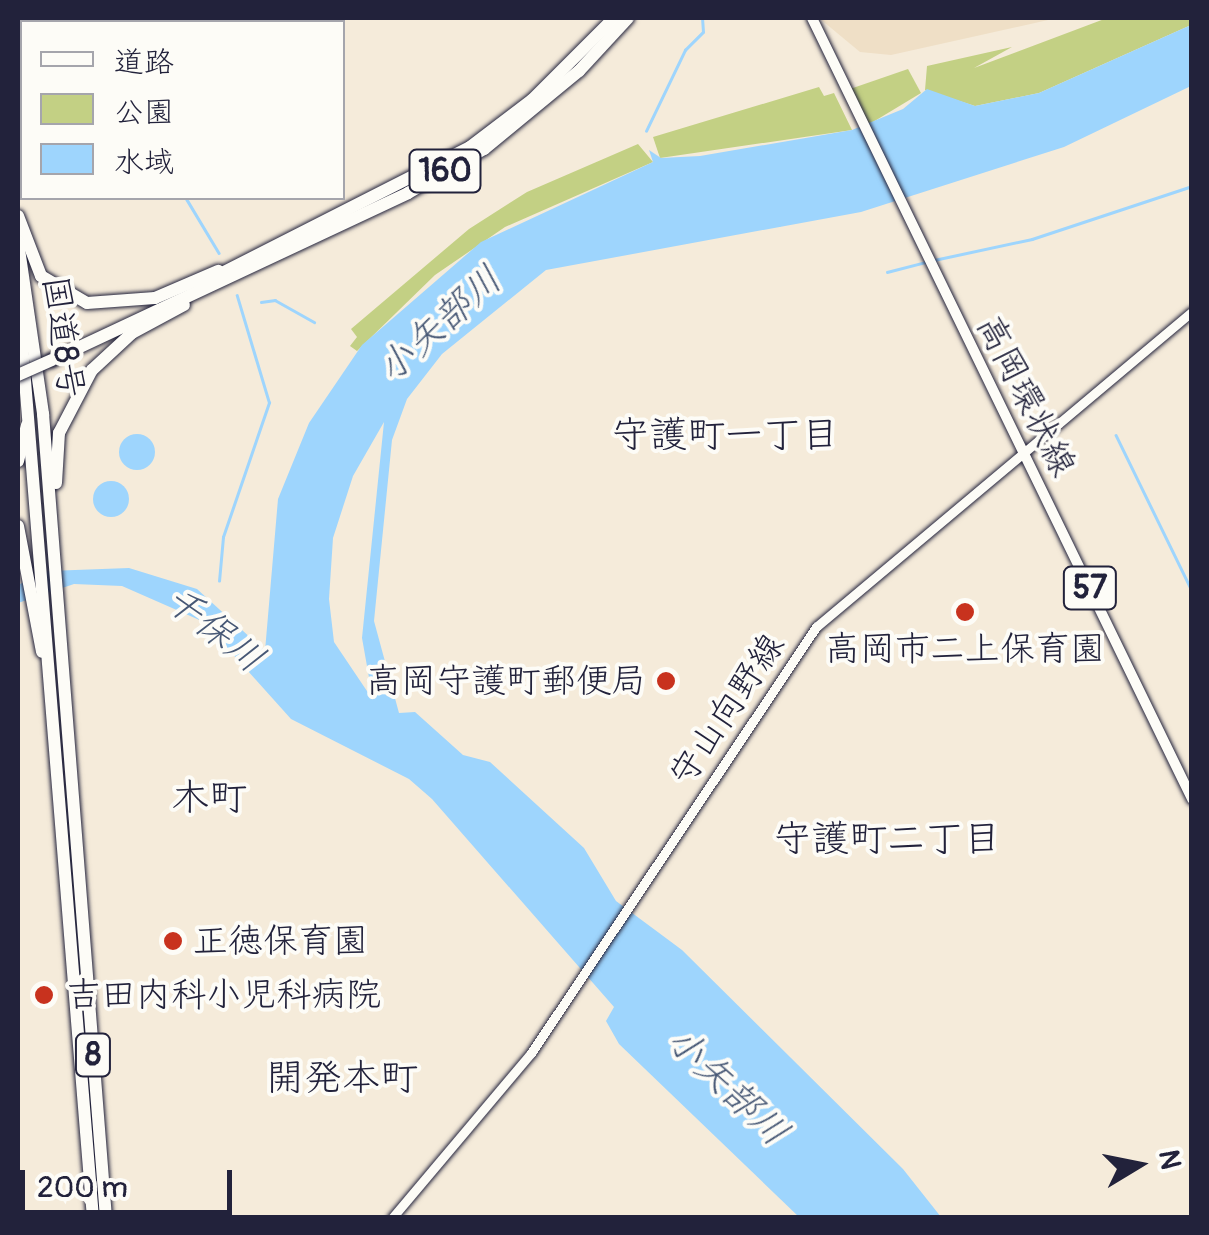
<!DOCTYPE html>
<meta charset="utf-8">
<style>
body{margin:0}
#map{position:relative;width:1209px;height:1235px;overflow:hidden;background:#f5ebda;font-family:Pangolin,"Klee One",sans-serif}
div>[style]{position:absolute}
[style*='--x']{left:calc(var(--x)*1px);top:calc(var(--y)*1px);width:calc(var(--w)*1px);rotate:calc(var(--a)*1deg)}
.built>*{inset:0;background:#efdfc6}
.green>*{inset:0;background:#c3d084}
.water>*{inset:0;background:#9ed5fd}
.round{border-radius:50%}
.stream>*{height:2.5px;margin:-1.25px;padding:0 1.25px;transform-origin:1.25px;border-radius:1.25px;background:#9ed5fd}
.roads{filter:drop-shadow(0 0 2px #22223b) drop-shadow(0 0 2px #22223b)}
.secondary>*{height:9px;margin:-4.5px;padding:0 4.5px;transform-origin:4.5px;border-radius:4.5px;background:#fdfcf7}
.primary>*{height:10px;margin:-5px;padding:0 5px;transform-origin:5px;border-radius:5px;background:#fdfcf7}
.highway>*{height:12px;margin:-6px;padding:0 6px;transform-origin:6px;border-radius:6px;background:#fdfcf7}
.bridges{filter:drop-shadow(0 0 2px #22223b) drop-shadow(0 0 2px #22223b)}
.highway-bridge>*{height:12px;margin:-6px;padding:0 6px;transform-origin:6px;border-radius:6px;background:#fdfcf7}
.dots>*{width:28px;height:28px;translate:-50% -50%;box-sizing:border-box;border:5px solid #fdfcf7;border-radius:50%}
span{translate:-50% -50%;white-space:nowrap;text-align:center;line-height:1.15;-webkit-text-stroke:8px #fdfcf7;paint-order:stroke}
.shield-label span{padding:2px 8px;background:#fdfcf7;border:2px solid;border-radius:8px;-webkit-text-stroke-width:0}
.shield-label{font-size:32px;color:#22223b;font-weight:700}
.street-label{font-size:35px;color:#22223b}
.poi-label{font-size:35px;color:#22223b}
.right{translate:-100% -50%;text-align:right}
.left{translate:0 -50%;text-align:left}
.water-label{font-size:38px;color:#475875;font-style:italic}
.neighbourhood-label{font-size:38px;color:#22223b}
.frame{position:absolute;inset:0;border:20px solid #22223b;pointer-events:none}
.legend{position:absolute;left:20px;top:20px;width:325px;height:180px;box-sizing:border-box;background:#fdfcf7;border:2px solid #a5a5ac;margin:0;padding:12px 18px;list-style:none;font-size:30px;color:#22223b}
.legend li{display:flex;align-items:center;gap:20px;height:50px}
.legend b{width:50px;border:2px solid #a5a5ac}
.north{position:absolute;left:1089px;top:1115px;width:100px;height:100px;-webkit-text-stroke:8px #fdfcf7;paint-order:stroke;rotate:80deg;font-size:28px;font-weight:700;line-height:40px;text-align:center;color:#22223b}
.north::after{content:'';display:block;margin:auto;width:35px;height:45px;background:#22223b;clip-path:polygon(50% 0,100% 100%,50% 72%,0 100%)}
.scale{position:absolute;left:20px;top:1170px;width:212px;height:45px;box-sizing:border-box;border:5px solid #22223b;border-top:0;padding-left:12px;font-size:30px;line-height:35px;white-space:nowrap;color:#22223b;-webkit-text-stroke:8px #fdfcf7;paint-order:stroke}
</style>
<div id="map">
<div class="built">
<i style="clip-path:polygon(819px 18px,1057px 18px,891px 55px,860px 52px)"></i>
</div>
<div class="green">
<i style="clip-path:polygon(1107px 18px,1191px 18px,1191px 25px,1039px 93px,975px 106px,925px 90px,927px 66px,1012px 47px,974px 68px)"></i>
<i style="clip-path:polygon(908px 69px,921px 93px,868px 125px,850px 89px)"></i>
<i style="clip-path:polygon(819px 87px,824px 96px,834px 93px,852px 130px,660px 158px,653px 137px)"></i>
<i style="clip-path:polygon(638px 144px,653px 162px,505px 227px,435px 275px,357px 351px,350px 346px,357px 337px,351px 329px,469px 229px,527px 192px)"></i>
</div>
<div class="water">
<i style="clip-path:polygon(evenodd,1191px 25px,1191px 86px,1064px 147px,861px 212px,546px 270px,442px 354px,407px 399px,392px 440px,374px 621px,399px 713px,415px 712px,463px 755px,490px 762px,584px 848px,616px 901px,682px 950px,903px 1169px,941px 1217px,799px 1217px,619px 1044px,606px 1021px,614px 1007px,432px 799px,409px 779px,291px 719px,204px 622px,122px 586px,74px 584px,18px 603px,18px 585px,48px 571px,129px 568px,197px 589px,265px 651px,278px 499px,309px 423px,362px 345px,481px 242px,653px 162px,649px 150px,661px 158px,700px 156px,852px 130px,903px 109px,927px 89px,975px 106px,1039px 93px,1191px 25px,384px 422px,362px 638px,373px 700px,334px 642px,329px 599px,333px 538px,353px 476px,384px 422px)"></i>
<i class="round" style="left:119px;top:434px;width:36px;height:36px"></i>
<i class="round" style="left:93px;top:481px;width:36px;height:36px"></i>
</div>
<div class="stream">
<i style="--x:91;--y:18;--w:7;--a:34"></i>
<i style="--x:290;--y:22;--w:5;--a:-53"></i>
<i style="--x:646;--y:131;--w:90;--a:-64.3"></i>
<i style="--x:685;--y:50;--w:25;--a:-45"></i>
<i style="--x:703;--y:32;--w:14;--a:-94"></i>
<i style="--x:186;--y:198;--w:64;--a:59"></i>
<i style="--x:934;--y:260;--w:100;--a:-12.1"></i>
<i style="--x:1032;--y:239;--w:169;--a:-18.3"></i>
<i style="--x:887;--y:272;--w:40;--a:-14.4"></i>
<i style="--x:261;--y:302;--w:14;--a:-8"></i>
<i style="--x:275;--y:300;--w:45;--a:29.4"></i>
<i style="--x:1116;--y:435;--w:174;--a:64"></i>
<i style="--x:219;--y:581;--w:44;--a:-84.8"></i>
<i style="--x:223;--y:537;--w:142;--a:-71.1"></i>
<i style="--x:269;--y:403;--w:112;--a:-106.7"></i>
</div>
<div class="roads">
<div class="secondary">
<i style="--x:392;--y:1218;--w:216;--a:-49.9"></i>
<i style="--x:531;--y:1053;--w:513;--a:-56.22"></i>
<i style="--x:816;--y:627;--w:491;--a:-40"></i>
</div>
<div class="primary">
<i style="--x:812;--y:18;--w:869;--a:64.05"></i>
</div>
<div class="highway">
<i style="--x:18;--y:216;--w:64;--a:69"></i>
<i style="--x:41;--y:276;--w:53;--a:30.4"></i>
<i style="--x:87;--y:303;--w:68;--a:-4.2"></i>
<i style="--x:155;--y:298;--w:69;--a:-23.2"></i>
<i style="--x:18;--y:242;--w:174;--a:81.7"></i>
<i style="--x:43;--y:414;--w:806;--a:85.52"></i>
<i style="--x:214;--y:277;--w:287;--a:-26.9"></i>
<i style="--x:470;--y:147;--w:78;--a:-37.2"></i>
<i style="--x:532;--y:100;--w:116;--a:-45"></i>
<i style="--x:18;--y:294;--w:927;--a:85.36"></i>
<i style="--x:52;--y:360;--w:393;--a:-25.1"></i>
<i style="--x:408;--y:193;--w:88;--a:-30.1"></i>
<i style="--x:484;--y:149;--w:123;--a:-39.4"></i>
<i style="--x:579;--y:71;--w:72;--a:-47.2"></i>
<i style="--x:18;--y:461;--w:37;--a:-76"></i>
<i style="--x:56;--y:483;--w:50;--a:-86.6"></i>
<i style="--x:59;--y:433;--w:71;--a:-62.4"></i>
<i style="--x:92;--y:370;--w:54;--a:-42.8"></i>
<i style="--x:132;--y:333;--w:59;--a:-28.3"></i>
<i style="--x:18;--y:526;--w:128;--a:79.2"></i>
</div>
</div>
<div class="bridges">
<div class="highway-bridge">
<i style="--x:18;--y:375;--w:37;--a:-24"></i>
</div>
</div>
<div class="dots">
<i style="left:965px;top:612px;background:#c8321e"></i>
<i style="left:666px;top:681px;background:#c8321e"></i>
<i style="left:173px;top:941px;background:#c8321e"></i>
<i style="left:44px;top:995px;background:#c8321e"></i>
</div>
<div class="shield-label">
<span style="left:445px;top:171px">160</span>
<span style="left:1090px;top:588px">57</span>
<span style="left:93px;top:1055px">8</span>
</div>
<div class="street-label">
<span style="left:63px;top:337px;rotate:82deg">国道8号</span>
<span style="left:1026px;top:396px;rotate:63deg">高岡環状線</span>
<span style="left:727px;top:710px;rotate:-56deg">守山向野線</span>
</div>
<div class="poi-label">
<span style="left:965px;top:649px">高岡市二上保育園</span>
<span class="right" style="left:646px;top:681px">高岡守護町郵便局</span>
<span class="left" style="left:193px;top:941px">正徳保育園</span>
<span class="left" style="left:66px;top:995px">吉田内科小児科病院</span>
</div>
<div class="water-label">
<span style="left:440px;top:325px;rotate:-42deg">小矢部川</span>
<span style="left:214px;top:630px;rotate:38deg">千保川</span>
<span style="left:727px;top:1087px;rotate:44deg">小矢部川</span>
</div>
<div class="neighbourhood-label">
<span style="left:725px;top:436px">守護町一丁目</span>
<span style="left:209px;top:799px">木町</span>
<span style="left:887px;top:840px">守護町二丁目</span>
<span style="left:342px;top:1079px">開発本町</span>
</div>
<div class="frame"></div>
<ul class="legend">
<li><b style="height:12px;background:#fdfcf7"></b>道路</li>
<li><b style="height:28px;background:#c3d084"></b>公園</li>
<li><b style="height:28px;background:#9ed5fd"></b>水域</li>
</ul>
<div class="north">N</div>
<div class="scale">200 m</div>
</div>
